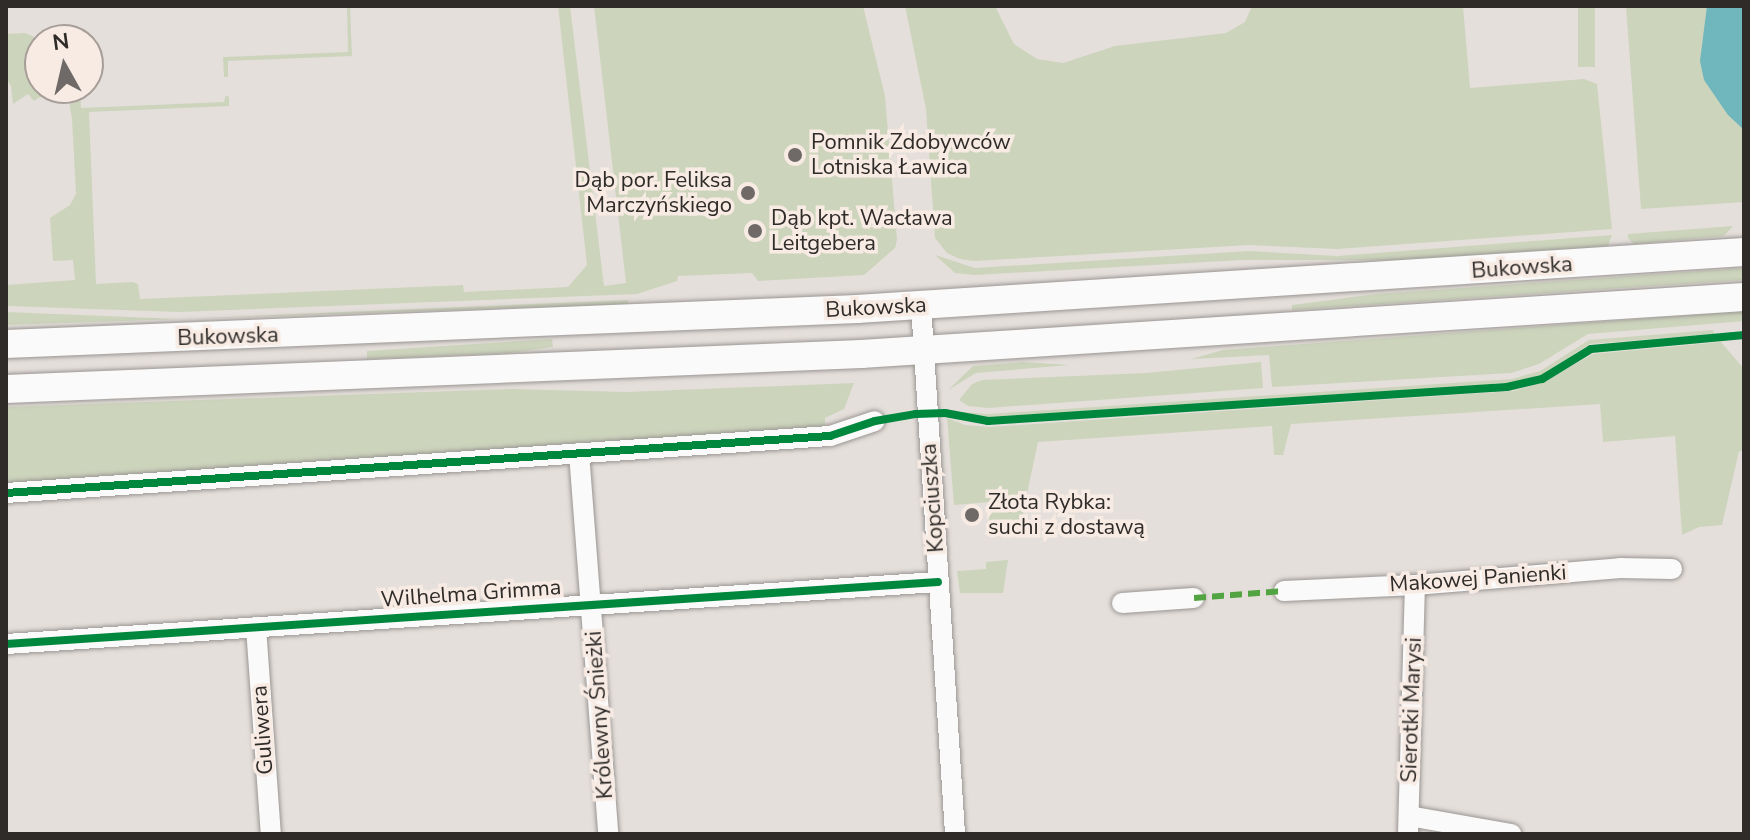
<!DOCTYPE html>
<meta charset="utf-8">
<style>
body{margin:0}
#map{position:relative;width:1750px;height:840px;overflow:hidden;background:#e5dfdb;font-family:"Nunito Sans",sans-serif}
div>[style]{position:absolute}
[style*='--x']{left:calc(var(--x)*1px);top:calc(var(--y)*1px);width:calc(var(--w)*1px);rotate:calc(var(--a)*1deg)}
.green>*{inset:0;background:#cdd4bc;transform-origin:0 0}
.water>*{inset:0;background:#6fb6bd}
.roads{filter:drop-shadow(0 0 2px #9a9693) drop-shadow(0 0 2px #9a9693)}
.street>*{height:20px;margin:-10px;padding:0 10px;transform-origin:10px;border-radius:10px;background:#fbfafa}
.secondary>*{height:28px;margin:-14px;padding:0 14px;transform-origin:14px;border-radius:14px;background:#fbfafa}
.quiet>*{height:6px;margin-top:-3px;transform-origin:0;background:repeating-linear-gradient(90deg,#52a442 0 12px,transparent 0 18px)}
.cycleway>*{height:8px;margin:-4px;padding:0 4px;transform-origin:4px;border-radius:4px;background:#00873e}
.dots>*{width:22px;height:22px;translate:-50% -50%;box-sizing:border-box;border:4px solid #f7ebe4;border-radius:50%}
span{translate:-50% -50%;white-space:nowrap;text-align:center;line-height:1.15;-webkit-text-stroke:7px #f7ebe4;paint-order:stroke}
.poi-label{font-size:22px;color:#2f2b28}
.left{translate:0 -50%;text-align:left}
.right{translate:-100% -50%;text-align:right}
.street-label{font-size:22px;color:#2f2b28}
.frame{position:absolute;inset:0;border:8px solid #2f2b28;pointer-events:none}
.north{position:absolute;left:24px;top:24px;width:80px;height:80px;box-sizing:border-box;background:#f7ebe4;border:2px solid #a79e99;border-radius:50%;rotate:352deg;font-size:22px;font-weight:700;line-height:32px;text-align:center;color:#2f2b28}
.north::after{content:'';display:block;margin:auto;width:28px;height:36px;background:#6f6a67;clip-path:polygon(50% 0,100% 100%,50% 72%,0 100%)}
</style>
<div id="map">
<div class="green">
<i style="clip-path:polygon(347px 6px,350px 6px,352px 56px,228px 61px,228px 77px,224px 77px,223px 57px,348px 52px)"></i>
<i style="clip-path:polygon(558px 6px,570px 6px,604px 286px,626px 283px,594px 6px,863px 6px,885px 96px,897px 240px,895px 248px,864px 275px,758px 281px,752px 273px,678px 276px,677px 281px,637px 294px,180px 312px,6px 306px,6px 285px,75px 280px,73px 260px,53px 261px,50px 218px,70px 205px,76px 194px,72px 119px,67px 88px,80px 88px,81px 108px,224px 102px,226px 95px,229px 97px,229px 106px,89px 112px,96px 284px,133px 282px,138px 284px,140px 299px,463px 285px,464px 292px,568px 287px,587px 265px)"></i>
<i style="clip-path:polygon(905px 6px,995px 6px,1014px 44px,1037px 59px,1063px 63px,1115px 46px,1226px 33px,1245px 22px,1252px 6px,1463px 6px,1470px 88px,1584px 79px,1597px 84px,1612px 229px,1337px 249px,1249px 245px,974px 261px,960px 259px,947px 253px,935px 238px,926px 109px)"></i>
<i style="left:1578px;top:6px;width:17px;height:61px"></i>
<i style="clip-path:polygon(1626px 6px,1744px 6px,1744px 202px,1641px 209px)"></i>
<i style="clip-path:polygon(25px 33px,41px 40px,40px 88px,49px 88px,49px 91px,34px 101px,28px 94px,13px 104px,11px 86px,6px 79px,6px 34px)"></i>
<i style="clip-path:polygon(1733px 226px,1724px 236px,1634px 244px,1628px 238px,1628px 234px)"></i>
<i style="clip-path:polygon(1612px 235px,1608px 246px,1400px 260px,1242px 260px,975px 275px,955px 273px,935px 255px,975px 268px,1250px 251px,1337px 256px)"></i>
<i style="clip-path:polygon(1744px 268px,1744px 280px,1292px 310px,1292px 305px,1376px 294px)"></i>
<i style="clip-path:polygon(628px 300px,628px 304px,6px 325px,6px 312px,179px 319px)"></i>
<i style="clip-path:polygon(1744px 311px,1744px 321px,1588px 334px,1539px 364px,1511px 373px,1272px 387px,1269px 355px,1191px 359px,1223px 350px)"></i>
<i style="clip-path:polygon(1713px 330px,1714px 334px,1590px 344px,1541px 375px,1513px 383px,989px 417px,962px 412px,988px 414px,1512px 379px,1540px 371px,1589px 340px)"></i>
<i style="clip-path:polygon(552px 339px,553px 347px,510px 353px,367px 359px,367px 351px)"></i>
<i style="clip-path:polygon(1721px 342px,1744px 369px,1744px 451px,1739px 451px,1722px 525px,1699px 527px,1682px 535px,1675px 436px,1603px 442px,1600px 404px,1291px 424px,1283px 455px,1274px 455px,1272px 426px,1038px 442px,1020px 527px,990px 529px,988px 502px,954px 505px,947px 418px,965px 425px,990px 427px,1513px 391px,1544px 382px,1593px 354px)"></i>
<i style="clip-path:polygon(1023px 362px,1070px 365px,976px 373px,948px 390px,973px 366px)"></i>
<i style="clip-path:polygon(1261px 362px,1263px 388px,988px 408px,968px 406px,959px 400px,972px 384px,982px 380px,1146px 373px)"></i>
<i style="clip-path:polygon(854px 383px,844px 409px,825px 418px,825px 426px,6px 483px,6px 407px,513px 389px,626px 392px)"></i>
<i style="clip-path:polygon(1008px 560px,1003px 593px,960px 593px,957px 571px,986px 569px,986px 562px)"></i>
</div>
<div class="water">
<i style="clip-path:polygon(1707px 6px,1744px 6px,1744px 130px,1728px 115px,1704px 80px,1700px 61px)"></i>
</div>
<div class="roads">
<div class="street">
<i style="--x:921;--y:305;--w:530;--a:86.32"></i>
<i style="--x:579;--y:453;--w:382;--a:85.6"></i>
<i style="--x:6;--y:493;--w:826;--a:-3.96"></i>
<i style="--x:830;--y:436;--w:47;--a:-18.4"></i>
<i style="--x:1284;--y:591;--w:131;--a:-2.6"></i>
<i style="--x:1415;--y:585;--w:206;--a:-4.7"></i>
<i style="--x:1620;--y:568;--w:52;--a:1.1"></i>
<i style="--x:1122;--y:603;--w:72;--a:-4"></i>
<i style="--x:256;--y:627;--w:208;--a:85.9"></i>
<i style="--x:6;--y:644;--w:934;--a:-3.81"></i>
<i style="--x:1409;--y:816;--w:104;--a:10"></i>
<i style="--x:1408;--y:834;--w:249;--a:-88.4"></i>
</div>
<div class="secondary">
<i style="--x:6;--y:344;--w:852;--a:-2.36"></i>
<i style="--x:857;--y:309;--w:889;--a:-3.68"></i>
<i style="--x:6;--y:389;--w:856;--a:-2.34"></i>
<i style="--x:861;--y:354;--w:885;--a:-3.69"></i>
</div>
</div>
<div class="quiet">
<i style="--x:1194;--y:598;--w:90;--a:-4.4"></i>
</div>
<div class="cycleway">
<i style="--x:6;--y:493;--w:826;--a:-3.96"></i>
<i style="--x:830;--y:436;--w:47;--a:-18.4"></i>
<i style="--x:875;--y:421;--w:42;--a:-9.7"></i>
<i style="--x:916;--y:414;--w:29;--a:-2"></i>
<i style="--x:945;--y:413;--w:44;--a:10.5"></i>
<i style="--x:988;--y:421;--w:520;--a:-3.75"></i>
<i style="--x:1507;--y:387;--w:36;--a:-13"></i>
<i style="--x:1542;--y:379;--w:57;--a:-31.5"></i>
<i style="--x:1591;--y:349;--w:154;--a:-5.2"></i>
<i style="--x:6;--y:644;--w:934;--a:-3.81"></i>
</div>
<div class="dots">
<i style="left:795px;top:155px;background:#6f6a67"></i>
<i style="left:748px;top:193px;background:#6f6a67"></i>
<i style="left:755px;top:231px;background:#6f6a67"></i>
<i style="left:972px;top:515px;background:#6f6a67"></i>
</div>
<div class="poi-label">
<span class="left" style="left:811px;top:155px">Pomnik Zdobywców<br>Lotniska Ławica</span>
<span class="right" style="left:732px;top:193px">Dąb por. Feliksa<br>Marczyńskiego</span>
<span class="left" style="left:771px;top:231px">Dąb kpt. Wacława<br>Leitgebera</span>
<span class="left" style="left:988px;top:515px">Złota Rybka:<br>suchi z dostawą</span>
</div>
<div class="street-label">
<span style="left:1522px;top:268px;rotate:-4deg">Bukowska</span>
<span style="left:876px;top:308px;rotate:-3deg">Bukowska</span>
<span style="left:228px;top:337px;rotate:-2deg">Bukowska</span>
<span style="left:933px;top:498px;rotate:-94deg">Kopciuszka</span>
<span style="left:1478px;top:579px;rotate:-4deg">Makowej Panienki</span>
<span style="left:471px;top:594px;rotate:-4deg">Wilhelma Grimma</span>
<span style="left:1412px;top:710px;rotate:-88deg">Sierotki Marysi</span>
<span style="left:600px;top:715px;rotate:-94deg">Królewny Śnieżki</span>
<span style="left:263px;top:730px;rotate:-94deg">Guliwera</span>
</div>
<div class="frame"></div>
<div class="north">N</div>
</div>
